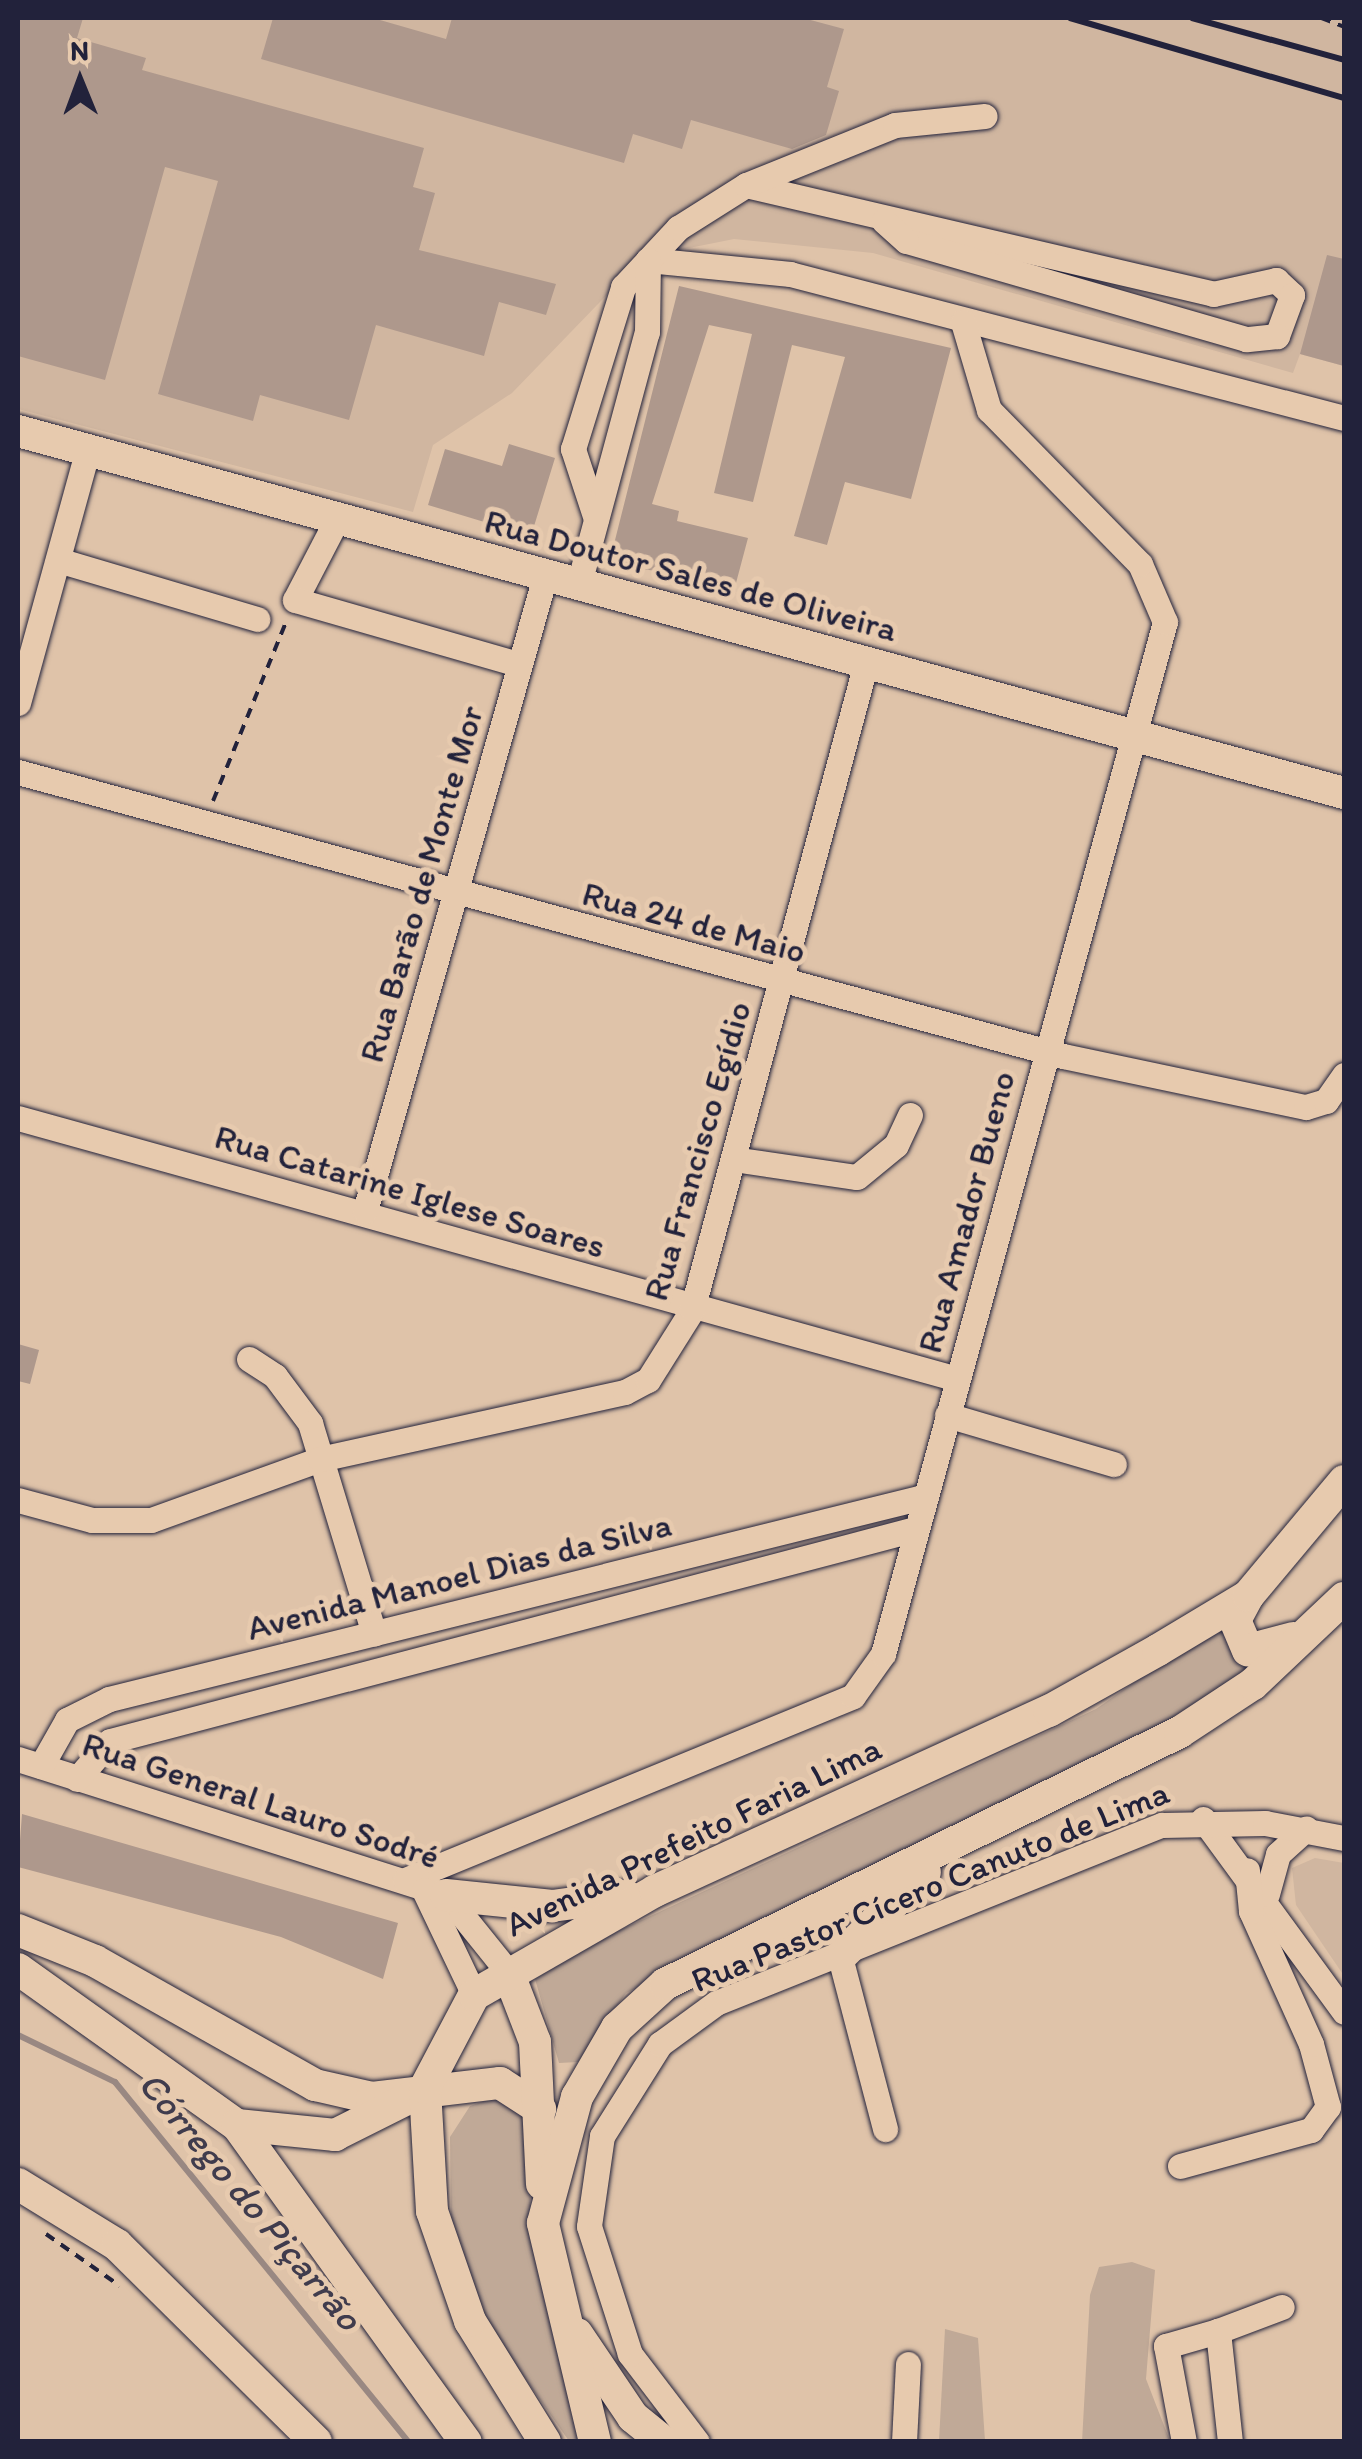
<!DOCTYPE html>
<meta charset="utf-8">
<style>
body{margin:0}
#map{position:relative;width:1362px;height:2459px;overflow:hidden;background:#dfc3a9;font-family:Itim,sans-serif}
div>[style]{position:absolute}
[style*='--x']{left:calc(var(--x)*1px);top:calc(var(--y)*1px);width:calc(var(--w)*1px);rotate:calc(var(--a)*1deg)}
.built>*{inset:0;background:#d0b6a0}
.green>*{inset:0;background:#c0a997}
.stream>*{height:6px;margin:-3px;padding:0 3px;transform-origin:3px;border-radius:3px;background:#998882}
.building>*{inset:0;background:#ae988c}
.path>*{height:4px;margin-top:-2px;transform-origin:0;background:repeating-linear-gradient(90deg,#22223b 0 10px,transparent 0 18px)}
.roads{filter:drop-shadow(0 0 2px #22223b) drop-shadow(0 0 2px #22223b)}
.minor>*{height:25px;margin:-12.5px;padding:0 12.5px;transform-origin:12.5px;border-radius:12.5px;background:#e7caae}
.major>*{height:32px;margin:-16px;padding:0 16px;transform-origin:16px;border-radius:16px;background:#e7caae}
.rail>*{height:6px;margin:-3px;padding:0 3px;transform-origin:3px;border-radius:3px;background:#22223b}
span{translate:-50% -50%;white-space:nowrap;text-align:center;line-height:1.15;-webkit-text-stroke:10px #e7caae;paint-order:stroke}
.street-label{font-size:35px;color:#22223b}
.water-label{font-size:38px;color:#403c4d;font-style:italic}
.frame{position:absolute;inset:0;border:20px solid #22223b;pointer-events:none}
.north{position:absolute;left:30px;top:30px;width:100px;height:100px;-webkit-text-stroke:8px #e7caae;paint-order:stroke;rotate:359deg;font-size:28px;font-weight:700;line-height:40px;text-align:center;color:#22223b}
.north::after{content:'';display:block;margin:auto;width:35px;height:45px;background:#22223b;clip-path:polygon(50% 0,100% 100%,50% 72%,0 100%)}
</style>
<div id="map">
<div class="built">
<i style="clip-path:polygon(18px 18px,1344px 18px,1344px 366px,1300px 354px,1293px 373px,873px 253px,734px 239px,669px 252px,627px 274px,512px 393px,433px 445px,413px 512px,18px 409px)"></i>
<i style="clip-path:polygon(1315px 1858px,1344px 1863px,1344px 1976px,1296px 1905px,1292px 1868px)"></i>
</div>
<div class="green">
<i style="clip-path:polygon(1226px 1618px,1254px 1674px,983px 1823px,626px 1993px,578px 2062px,559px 2063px,535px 1979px,601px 1939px,1096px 1709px)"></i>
<i style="clip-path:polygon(496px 2097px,525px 2111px,533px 2242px,585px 2441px,569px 2441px,480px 2314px,451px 2221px,450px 2137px,470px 2106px)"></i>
<i style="clip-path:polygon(1132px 2262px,1155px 2270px,1146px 2379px,1170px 2441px,1082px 2442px,1090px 2295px,1099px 2267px)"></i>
<i style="clip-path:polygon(945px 2329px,978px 2338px,985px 2441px,939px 2441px)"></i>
</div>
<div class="stream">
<i style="--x:18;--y:2035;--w:108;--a:25.9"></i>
<i style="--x:115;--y:2082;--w:465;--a:50.8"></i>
</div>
<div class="building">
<i style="clip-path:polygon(18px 18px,83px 18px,77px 38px,146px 58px,142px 70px,424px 148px,413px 187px,435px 193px,419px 250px,556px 284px,546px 315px,499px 302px,484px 356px,376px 325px,349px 420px,260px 395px,253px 421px,158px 394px,218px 181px,165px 167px,105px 380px,18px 356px)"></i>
<i style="clip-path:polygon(273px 18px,373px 18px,446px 39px,452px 18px,803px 18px,844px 29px,827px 87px,839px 91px,826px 135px,792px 149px,691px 120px,682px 149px,633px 134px,624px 163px,261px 59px)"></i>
<i style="clip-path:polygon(1327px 255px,1344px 259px,1344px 366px,1300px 354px)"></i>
<i style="clip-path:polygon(679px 286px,951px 348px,911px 499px,845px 482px,827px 545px,794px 536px,845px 357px,792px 345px,753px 502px,714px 493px,752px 334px,709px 325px,652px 504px,679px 511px,677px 521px,748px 538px,736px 583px,609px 564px)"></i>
<i style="clip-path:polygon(509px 444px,555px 458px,531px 536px,428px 505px,445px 449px,502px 466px)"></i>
<i style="clip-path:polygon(18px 1344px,39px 1350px,30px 1384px,18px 1381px)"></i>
<i style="clip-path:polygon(22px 1814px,398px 1923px,383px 1979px,281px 1937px,18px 1867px)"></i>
</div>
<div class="path">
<i style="--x:1321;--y:18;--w:25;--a:21"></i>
<i style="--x:213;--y:801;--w:196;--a:-67.8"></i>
<i style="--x:46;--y:2234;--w:90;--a:35.1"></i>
</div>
<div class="roads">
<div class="minor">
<i style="--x:746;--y:185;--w:480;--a:13.1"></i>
<i style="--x:1213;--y:294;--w:65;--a:-12.5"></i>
<i style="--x:1276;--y:280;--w:22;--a:43"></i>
<i style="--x:1292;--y:295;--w:44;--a:110.1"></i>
<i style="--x:1277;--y:336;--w:31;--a:174"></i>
<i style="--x:1246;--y:339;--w:354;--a:-163.9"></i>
<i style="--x:906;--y:241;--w:30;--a:-138"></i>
<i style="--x:648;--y:260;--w:143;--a:5.6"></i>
<i style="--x:790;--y:274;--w:572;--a:14.57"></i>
<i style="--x:596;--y:519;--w:74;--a:-108.2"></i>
<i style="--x:573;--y:449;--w:170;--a:-72.8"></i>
<i style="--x:623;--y:287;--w:81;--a:-47"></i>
<i style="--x:678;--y:228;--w:80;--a:-32.3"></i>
<i style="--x:746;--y:185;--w:161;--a:-21.9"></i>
<i style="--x:895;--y:125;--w:90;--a:-5.7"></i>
<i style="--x:336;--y:521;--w:89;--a:117.4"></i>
<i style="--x:295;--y:600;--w:232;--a:16"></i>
<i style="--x:58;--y:560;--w:208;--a:16.5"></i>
<i style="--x:578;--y:587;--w:264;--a:-74.9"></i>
<i style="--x:647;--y:332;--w:72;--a:-89.2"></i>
<i style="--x:18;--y:703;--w:263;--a:-74.6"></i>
<i style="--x:18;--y:772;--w:1083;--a:15.2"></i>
<i style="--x:1063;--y:1056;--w:248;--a:11.9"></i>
<i style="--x:1306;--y:1107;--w:21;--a:-17"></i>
<i style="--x:1326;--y:1101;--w:32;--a:-55"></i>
<i style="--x:18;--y:1118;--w:975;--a:15.53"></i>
<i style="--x:733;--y:1159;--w:125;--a:8.3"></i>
<i style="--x:857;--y:1177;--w:50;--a:-39.4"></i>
<i style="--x:896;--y:1145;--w:33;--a:-65"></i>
<i style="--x:365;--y:1211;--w:660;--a:-74.17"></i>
<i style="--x:249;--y:1359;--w:31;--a:33"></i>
<i style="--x:275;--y:1376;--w:59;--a:53.3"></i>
<i style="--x:310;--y:1423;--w:220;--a:73.1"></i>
<i style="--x:947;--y:1415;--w:174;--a:16.4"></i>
<i style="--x:18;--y:1500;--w:77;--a:15.1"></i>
<i style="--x:92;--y:1520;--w:59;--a:0"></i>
<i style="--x:151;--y:1520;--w:180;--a:-19.8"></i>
<i style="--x:320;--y:1459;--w:312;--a:-12.4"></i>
<i style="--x:625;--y:1392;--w:26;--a:-28"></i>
<i style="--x:648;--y:1380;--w:83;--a:-57.8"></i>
<i style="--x:692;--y:1310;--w:670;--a:-74.95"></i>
<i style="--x:18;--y:1759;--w:449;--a:17.6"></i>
<i style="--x:446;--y:1895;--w:99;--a:51.2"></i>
<i style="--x:41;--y:1766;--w:53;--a:-60.5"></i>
<i style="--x:67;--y:1720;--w:47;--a:-26.6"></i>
<i style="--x:109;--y:1699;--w:839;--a:-13.94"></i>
<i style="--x:77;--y:1779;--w:50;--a:-49"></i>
<i style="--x:110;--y:1741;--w:832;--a:-14.75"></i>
<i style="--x:1203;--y:1819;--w:239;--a:53.8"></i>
<i style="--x:405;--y:1880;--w:484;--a:-22.3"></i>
<i style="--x:853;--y:1696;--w:52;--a:-54.5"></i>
<i style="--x:883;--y:1654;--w:1070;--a:-74.72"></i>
<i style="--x:1165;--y:622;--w:63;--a:-113.3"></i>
<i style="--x:1140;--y:564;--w:216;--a:-134.4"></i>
<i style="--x:989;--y:410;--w:92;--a:-106.5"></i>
<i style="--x:424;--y:1890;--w:116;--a:64.5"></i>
<i style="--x:1267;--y:1894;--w:41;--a:-74.6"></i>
<i style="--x:1278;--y:1854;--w:38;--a:-42"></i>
<i style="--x:840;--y:1957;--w:178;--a:75.3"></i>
<i style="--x:1180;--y:2166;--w:136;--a:-15.4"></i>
<i style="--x:1311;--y:2130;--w:29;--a:-54"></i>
<i style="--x:1328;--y:2107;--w:65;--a:-105.1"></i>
<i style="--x:1311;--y:2044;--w:146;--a:-114.3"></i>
<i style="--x:1251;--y:1911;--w:41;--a:-95.6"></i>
<i style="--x:697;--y:2442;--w:111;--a:-127.3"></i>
<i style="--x:630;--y:2354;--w:134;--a:-107.8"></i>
<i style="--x:589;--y:2226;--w:91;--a:-81.8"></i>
<i style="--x:602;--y:2136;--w:109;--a:-57.8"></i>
<i style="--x:660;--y:2044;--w:69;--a:-36.2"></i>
<i style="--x:716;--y:2003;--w:480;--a:-21.8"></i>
<i style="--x:1162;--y:1825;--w:103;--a:-1.1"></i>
<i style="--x:1265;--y:1823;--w:80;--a:10.8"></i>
<i style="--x:904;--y:2442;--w:78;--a:-87.1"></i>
<i style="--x:1184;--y:2442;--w:98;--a:-100.6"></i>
<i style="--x:1166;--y:2346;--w:54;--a:-16.1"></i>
<i style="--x:1230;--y:2442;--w:112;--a:-96.2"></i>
<i style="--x:1218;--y:2331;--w:68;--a:-20.6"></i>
</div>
<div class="major">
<i style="--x:18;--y:431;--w:1375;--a:15.27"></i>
<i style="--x:1248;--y:1596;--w:27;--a:118"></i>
<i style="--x:1235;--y:1620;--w:33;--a:67"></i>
<i style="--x:1248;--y:1650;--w:47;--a:-14.9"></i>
<i style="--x:446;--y:1895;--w:107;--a:5.9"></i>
<i style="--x:552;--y:1906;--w:75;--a:-7.7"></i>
<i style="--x:18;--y:1930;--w:83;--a:21.9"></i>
<i style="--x:95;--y:1961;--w:253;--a:29.4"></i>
<i style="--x:315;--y:2085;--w:58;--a:12.8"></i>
<i style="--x:372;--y:2098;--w:129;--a:-6.7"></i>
<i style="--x:500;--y:2083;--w:48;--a:33"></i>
<i style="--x:840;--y:1957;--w:120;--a:-45"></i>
<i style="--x:18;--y:1969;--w:269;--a:35.5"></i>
<i style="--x:237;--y:2125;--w:391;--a:54.2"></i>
<i style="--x:508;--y:1972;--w:75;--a:68.9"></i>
<i style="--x:535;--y:2042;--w:142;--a:87.2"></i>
<i style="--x:237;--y:2125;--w:99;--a:5.8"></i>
<i style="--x:335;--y:2135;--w:87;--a:-26.6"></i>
<i style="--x:18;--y:2184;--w:116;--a:31.6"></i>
<i style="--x:117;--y:2245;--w:280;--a:44.7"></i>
<i style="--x:577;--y:2334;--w:100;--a:56"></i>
<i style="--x:633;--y:2417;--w:40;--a:39"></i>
<i style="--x:545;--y:2442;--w:142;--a:-121.8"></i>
<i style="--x:470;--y:2321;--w:116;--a:-109.1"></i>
<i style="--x:432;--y:2211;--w:123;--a:-93.3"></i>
<i style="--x:425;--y:2088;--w:105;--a:-62.2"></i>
<i style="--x:474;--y:1995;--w:209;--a:-29.9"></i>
<i style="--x:655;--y:1891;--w:433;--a:-24.6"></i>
<i style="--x:1049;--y:1711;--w:125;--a:-29.2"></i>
<i style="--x:1158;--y:1650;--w:105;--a:-31"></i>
<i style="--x:1248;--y:1596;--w:150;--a:-50.1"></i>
<i style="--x:595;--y:2442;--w:225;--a:-103.4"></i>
<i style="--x:543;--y:2223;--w:131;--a:-74.9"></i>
<i style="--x:577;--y:2097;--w:80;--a:-59.9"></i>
<i style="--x:617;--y:2028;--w:65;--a:-42.5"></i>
<i style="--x:665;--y:1984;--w:573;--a:-26.07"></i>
<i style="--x:1180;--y:1732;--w:87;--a:-33.3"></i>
<i style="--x:1253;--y:1684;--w:125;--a:-43.4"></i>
</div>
</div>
<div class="rail">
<i style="--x:1070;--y:18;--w:285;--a:16.3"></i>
<i style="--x:1192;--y:18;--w:158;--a:15.4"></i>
</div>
<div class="street-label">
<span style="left:691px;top:575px;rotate:15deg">Rua Doutor Sales de Oliveira</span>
<span style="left:421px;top:884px;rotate:-74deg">Rua Barão de Monte Mor</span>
<span style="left:694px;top:922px;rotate:15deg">Rua 24 de Maio</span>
<span style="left:697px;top:1151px;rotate:-74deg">Rua Francisco Egídio</span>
<span style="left:410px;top:1191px;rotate:16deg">Rua Catarine Iglese Soares</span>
<span style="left:966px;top:1212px;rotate:-75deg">Rua Amador Bueno</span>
<span style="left:459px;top:1576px;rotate:-14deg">Avenida Manoel Dias da Silva</span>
<span style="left:261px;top:1800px;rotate:18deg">Rua General Lauro Sodré</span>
<span style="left:693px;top:1836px;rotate:-26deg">Avenida Prefeito Faria Lima</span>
<span style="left:930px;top:1886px;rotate:-22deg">Rua Pastor Cícero Canuto de Lima</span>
</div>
<div class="water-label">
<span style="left:250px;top:2201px;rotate:50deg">Córrego do Piçarrão</span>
</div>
<div class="frame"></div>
<div class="north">N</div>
</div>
